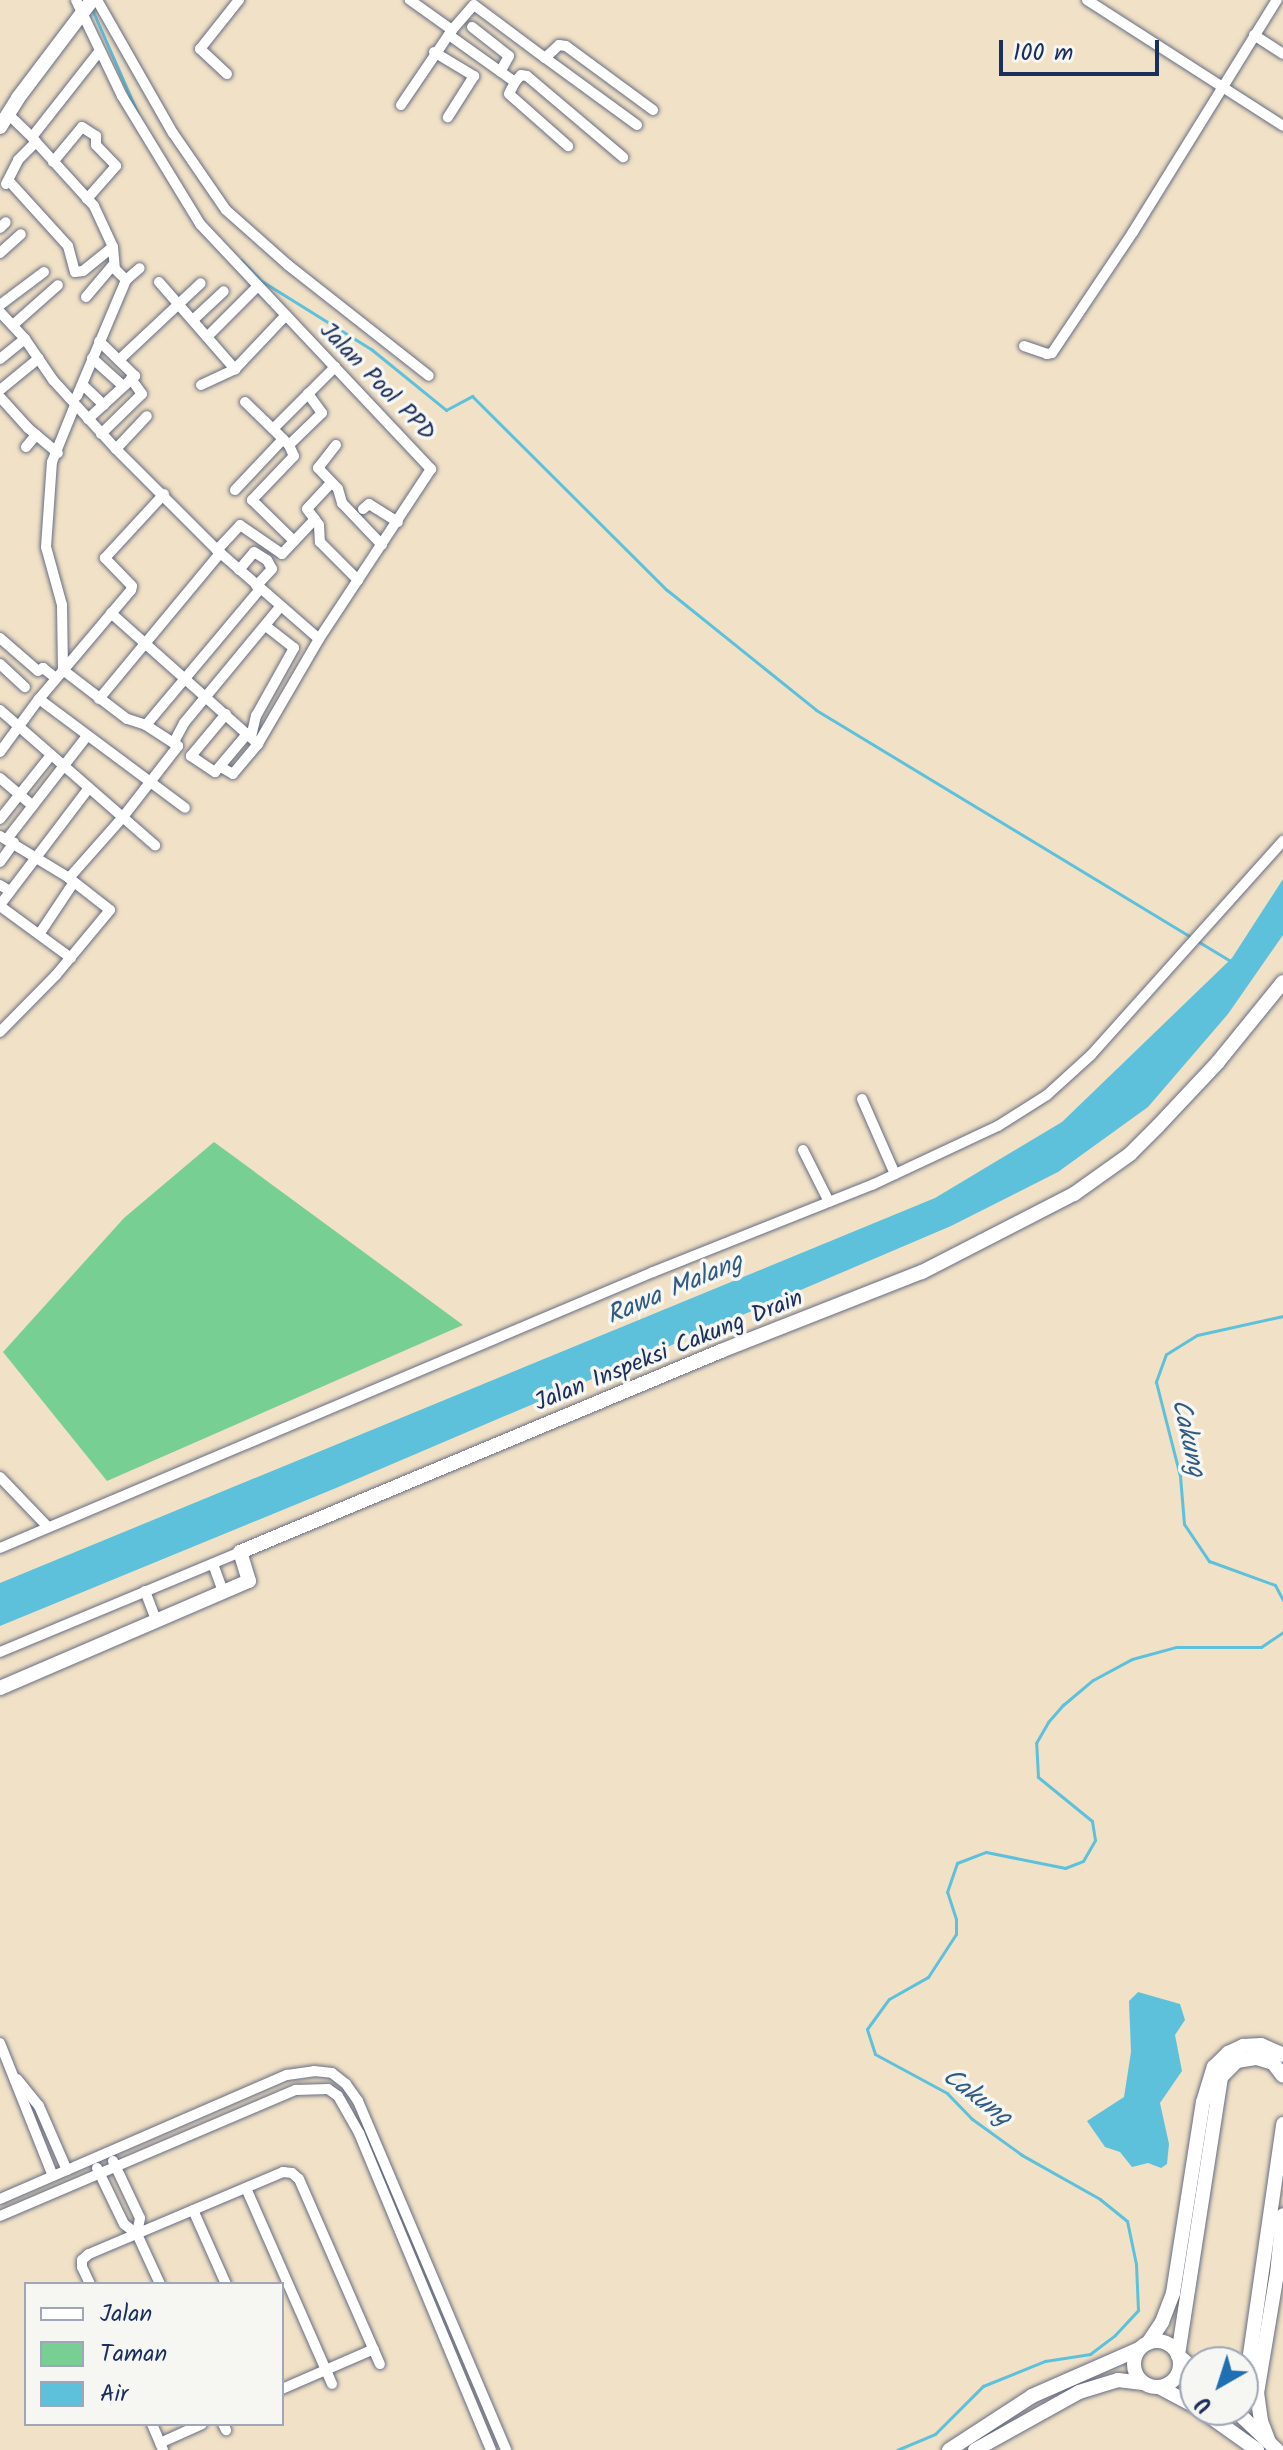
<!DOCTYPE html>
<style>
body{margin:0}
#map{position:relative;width:1283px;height:2450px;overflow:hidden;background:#f1e1c6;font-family:Kalam,sans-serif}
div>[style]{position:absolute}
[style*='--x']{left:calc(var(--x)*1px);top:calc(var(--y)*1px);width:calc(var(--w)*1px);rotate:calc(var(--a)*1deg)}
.green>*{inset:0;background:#77cf94}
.water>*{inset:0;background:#5ec1dc}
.stream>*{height:3px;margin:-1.5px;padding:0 1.5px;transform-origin:1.5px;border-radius:1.5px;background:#5ec1dc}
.roads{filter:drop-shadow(0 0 2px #666d82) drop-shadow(0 0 2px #666d82)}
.street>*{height:10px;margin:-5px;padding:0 5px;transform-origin:5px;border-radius:5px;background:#fff}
.secondary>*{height:14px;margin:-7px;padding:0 7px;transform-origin:7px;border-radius:7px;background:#fff}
.secondary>.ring{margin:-7px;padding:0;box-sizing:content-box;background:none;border:14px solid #fff;border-radius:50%}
span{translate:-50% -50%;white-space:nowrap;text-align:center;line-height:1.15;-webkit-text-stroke:7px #f6f6f2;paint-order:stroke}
.street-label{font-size:24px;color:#1b2f5e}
.water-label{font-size:26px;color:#2f5b84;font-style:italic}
.legend{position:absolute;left:24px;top:2282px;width:260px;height:144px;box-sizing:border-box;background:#f6f6f2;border:2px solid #9ea6b7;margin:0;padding:10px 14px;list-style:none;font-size:24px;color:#1b2f5e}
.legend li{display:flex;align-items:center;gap:16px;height:40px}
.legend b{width:40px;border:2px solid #9ea6b7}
.north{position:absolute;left:1179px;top:2346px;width:80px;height:80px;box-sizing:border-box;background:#f6f6f2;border:2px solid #9ea6b7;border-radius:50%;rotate:219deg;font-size:22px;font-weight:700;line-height:32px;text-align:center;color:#1b2f5e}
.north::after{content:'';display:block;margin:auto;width:28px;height:36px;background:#1f6fb2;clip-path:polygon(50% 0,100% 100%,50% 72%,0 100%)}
.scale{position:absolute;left:999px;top:40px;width:160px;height:36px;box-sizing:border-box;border:4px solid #1b2f5e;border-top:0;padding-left:10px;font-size:24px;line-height:28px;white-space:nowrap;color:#1b2f5e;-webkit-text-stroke:6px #f6f6f2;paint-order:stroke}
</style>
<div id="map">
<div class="green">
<i style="clip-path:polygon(214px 1142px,463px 1325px,107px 1481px,3px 1352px,124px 1218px)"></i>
</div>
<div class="water">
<i style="clip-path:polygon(1283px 879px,1283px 935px,1228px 1014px,1148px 1107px,1058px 1172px,951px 1226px,336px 1488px,0 1626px,0 1583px,935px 1198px,1062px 1122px,1232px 958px)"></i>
<i style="clip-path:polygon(1138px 1992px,1180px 2004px,1185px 2020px,1175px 2035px,1182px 2071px,1160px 2103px,1169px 2144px,1167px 2164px,1161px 2168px,1148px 2163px,1132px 2167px,1120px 2152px,1105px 2147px,1087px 2121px,1124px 2097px,1131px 2052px,1129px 2001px)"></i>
</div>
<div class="stream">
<i style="--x:91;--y:7;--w:117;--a:66.3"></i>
<i style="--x:241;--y:260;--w:28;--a:46"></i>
<i style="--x:260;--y:280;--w:131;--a:31.9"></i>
<i style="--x:371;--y:349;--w:97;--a:39.1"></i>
<i style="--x:446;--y:410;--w:30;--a:-28"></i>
<i style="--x:472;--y:396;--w:275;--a:44.9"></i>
<i style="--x:667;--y:590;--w:191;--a:38.8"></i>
<i style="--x:816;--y:710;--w:485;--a:31.2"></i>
<i style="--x:1283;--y:1316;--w:88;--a:167.5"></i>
<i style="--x:1197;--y:1335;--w:36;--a:148"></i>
<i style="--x:1166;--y:1354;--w:30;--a:110"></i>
<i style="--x:1156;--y:1382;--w:97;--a:75.7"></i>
<i style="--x:1180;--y:1476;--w:48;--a:85.2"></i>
<i style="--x:1184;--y:1524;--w:45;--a:56"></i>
<i style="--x:1209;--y:1561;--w:70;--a:20"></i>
<i style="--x:1275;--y:1585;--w:17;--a:62"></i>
<i style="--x:897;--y:2450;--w:41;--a:-22.8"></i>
<i style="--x:935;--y:2434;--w:68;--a:-45"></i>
<i style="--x:983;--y:2386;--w:67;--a:-22"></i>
<i style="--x:1045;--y:2361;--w:46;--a:-8.8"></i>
<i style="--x:1090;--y:2354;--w:31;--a:-37"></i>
<i style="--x:1115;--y:2335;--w:34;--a:-47"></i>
<i style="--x:1138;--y:2310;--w:46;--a:-92.5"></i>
<i style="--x:1136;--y:2264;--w:44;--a:-101.8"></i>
<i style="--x:1127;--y:2221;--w:35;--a:-141"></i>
<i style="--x:1100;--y:2199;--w:90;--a:-150.6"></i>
<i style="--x:1022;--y:2155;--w:62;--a:-144.2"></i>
<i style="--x:972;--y:2119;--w:36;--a:-134"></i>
<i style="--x:947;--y:2093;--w:82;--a:-151.6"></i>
<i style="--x:875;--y:2054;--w:26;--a:-108"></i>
<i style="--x:867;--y:2029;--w:37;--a:-54"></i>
<i style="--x:889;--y:1999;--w:45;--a:-29.4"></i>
<i style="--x:928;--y:1977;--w:51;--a:-56.9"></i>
<i style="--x:956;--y:1934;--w:15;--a:-90"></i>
<i style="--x:956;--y:1919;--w:28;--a:-108"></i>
<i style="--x:947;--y:1892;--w:31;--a:-71"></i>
<i style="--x:957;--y:1863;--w:31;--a:-21"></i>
<i style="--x:986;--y:1852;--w:81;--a:11.4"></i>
<i style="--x:1065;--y:1868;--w:19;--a:-21"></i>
<i style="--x:1083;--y:1861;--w:24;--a:-60"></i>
<i style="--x:1095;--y:1840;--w:19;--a:-99"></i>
<i style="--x:1092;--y:1821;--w:70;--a:-140.8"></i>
<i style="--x:1038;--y:1777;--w:34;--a:-93"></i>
<i style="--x:1036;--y:1743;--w:24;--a:-60"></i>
<i style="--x:1048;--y:1722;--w:23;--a:-49"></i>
<i style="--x:1063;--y:1705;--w:39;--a:-40"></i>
<i style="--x:1093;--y:1680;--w:44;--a:-28.3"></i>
<i style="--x:1132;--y:1659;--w:46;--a:-15.3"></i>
<i style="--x:1176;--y:1647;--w:85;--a:0"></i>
<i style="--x:1261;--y:1647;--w:27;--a:-34"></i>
</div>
<div class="roads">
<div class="street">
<i style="--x:76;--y:0;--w:106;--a:64.4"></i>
<i style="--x:122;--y:96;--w:150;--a:58.6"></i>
<i style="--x:200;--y:224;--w:337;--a:46.7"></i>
<i style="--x:431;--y:469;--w:204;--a:123.4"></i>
<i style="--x:319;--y:639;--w:121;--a:120.2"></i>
<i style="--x:258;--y:744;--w:39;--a:130"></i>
<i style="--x:233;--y:774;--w:14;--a:-150"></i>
<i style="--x:97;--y:0;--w:153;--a:60.3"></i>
<i style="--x:173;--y:133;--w:93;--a:55.5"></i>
<i style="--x:226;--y:210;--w:83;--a:41.6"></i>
<i style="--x:288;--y:265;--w:179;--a:38.2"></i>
<i style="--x:1087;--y:0;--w:233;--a:32.7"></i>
<i style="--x:472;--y:27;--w:47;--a:38.1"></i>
<i style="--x:509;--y:56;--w:18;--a:119"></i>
<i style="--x:452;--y:30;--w:33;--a:-49"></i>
<i style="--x:474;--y:5;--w:89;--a:36.7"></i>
<i style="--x:449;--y:35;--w:81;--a:35.5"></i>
<i style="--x:515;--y:82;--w:9;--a:-49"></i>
<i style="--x:521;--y:75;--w:6;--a:9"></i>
<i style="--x:527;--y:76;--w:126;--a:40.2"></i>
<i style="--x:1254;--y:35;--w:35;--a:33"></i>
<i style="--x:434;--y:52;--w:47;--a:31"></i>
<i style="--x:474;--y:76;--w:49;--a:122.4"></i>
<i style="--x:227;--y:74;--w:37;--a:-137"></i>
<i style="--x:200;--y:49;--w:63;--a:-51.5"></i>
<i style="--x:515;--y:82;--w:13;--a:117"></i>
<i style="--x:509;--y:94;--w:79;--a:41.4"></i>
<i style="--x:401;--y:105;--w:91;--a:-55.8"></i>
<i style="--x:452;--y:30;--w:52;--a:-144.5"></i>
<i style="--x:8;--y:114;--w:33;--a:44"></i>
<i style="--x:637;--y:125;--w:114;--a:-143.9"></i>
<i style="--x:545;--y:58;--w:19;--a:-43"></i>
<i style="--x:559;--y:45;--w:7;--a:8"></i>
<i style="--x:566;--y:46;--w:108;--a:36.3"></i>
<i style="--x:36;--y:142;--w:86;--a:47.8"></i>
<i style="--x:94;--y:206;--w:45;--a:65.1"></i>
<i style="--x:113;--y:247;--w:22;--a:85"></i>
<i style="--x:115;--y:269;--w:16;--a:45"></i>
<i style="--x:53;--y:162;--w:45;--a:-50.4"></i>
<i style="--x:82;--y:127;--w:17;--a:33"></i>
<i style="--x:96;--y:136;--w:9;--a:90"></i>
<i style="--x:96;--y:145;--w:29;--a:46"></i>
<i style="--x:116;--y:166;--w:44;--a:131.3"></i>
<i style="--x:9;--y:181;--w:88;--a:47.8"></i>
<i style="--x:68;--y:246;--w:27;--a:75"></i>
<i style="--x:75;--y:272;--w:8;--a:-7"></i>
<i style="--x:83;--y:271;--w:38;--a:-39"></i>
<i style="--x:6;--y:184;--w:27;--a:-63"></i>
<i style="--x:18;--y:160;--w:25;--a:-45"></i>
<i style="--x:36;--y:142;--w:6;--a:-129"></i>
<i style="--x:32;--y:137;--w:107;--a:-51.8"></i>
<i style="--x:0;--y:228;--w:8;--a:-45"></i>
<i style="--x:0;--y:253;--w:28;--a:-42"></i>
<i style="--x:159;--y:282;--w:116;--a:48.9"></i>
<i style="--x:86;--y:297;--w:42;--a:-49.8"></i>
<i style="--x:0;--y:305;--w:55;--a:-36.9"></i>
<i style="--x:0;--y:312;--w:37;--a:47"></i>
<i style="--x:25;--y:339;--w:50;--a:55.7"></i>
<i style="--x:53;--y:380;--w:93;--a:47.6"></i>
<i style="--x:116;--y:449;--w:143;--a:45"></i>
<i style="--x:217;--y:550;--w:135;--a:41.1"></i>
<i style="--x:193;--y:320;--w:42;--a:-43.1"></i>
<i style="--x:13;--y:325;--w:60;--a:-41.6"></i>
<i style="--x:207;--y:337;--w:72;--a:-45"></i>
<i style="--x:1024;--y:346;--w:24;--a:19"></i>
<i style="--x:1047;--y:354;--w:5;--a:-11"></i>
<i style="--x:1052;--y:353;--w:146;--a:-56.2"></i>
<i style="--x:1133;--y:232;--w:273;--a:-58.2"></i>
<i style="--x:92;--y:358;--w:42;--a:42.1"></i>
<i style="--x:0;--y:359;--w:32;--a:-39"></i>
<i style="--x:119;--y:360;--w:112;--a:-43.2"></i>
<i style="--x:83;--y:385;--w:29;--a:44"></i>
<i style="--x:201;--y:385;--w:38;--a:-25"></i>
<i style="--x:235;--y:369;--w:74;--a:-46.6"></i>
<i style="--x:0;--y:390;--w:50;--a:-39.4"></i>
<i style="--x:77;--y:396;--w:126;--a:-67.1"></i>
<i style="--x:126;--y:280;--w:18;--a:-41"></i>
<i style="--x:0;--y:397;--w:42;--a:47.9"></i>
<i style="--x:28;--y:428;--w:39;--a:40"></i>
<i style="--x:245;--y:402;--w:39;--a:44"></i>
<i style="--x:273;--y:429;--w:88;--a:-45"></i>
<i style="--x:88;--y:419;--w:64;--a:-42.5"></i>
<i style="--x:135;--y:376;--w:50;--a:-135.8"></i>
<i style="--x:273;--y:429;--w:23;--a:45"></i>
<i style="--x:289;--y:445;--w:46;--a:-44.1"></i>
<i style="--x:322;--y:413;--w:24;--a:-126"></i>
<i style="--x:101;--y:434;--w:57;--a:-44.3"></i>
<i style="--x:142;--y:394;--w:19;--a:-126"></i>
<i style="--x:289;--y:445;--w:12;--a:66"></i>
<i style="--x:294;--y:456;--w:61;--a:133.7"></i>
<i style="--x:252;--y:500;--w:59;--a:44.3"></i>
<i style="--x:336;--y:445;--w:29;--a:128"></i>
<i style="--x:318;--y:468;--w:29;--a:46"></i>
<i style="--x:338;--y:489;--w:15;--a:74"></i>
<i style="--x:342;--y:503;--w:58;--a:46.4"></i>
<i style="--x:26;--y:447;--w:16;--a:-50"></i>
<i style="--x:116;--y:449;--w:45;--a:-46.8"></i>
<i style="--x:331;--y:483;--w:35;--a:133"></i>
<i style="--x:307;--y:509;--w:20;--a:53"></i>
<i style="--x:319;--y:525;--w:17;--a:87"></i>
<i style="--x:320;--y:542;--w:54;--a:45"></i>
<i style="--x:235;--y:490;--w:70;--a:-46.7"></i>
<i style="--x:363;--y:509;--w:8;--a:-40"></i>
<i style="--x:369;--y:504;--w:34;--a:32"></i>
<i style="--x:217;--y:550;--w:34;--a:-47"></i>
<i style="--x:240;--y:525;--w:51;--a:34.6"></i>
<i style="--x:282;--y:554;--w:48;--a:-46.7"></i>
<i style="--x:239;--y:570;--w:23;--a:-50"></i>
<i style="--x:254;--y:552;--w:15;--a:32"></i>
<i style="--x:267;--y:560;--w:10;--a:61"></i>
<i style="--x:272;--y:569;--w:23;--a:133"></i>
<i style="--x:111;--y:613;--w:197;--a:41.7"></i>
<i style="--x:0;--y:638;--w:50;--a:41"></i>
<i style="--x:38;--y:671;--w:6;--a:-31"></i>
<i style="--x:43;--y:668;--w:16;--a:38"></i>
<i style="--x:0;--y:664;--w:34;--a:43"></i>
<i style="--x:39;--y:699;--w:182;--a:36.7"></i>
<i style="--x:99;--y:699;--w:190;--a:-50.3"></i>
<i style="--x:0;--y:710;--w:206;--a:41.1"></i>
<i style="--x:226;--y:714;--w:55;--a:129.8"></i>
<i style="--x:191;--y:756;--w:29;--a:34"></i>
<i style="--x:215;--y:772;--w:51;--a:-49.8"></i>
<i style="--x:146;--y:725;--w:177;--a:-50"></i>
<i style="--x:251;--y:737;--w:22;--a:-77"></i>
<i style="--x:256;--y:716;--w:78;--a:-60.8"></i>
<i style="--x:294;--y:648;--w:36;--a:-142"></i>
<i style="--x:174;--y:742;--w:21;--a:-62"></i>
<i style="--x:184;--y:723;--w:149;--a:-50.4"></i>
<i style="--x:0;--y:752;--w:66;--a:-53.7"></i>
<i style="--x:39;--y:699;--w:143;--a:-49.8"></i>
<i style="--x:131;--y:590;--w:4;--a:-76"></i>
<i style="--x:132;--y:586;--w:39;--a:-134"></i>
<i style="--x:105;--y:558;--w:87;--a:-47.3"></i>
<i style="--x:0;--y:778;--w:43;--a:40.3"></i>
<i style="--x:0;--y:819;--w:82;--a:-51.4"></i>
<i style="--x:0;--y:836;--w:81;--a:31.3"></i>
<i style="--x:69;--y:878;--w:52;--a:38"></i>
<i style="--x:110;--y:910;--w:85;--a:129.7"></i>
<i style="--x:56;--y:975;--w:80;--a:134.5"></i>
<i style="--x:7;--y:839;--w:129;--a:-52.2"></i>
<i style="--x:0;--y:862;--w:24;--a:-54"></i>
<i style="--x:69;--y:878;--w:81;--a:-48.5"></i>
<i style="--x:123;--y:817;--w:90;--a:-52.2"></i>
<i style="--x:178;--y:746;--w:38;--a:-147"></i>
<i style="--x:146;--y:725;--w:20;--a:-162"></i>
<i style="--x:127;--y:719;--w:81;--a:-142.6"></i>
<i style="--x:63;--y:670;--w:65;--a:-90.9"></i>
<i style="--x:62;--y:605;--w:60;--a:-105.4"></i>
<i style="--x:46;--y:547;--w:85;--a:-86"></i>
<i style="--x:52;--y:462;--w:61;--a:-68"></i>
<i style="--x:0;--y:885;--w:12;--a:31"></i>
<i style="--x:0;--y:905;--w:146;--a:-52.8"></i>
<i style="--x:0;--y:906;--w:88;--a:36.2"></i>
<i style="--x:40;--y:933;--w:61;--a:-56.3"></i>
<i style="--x:862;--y:1099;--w:82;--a:66.3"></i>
<i style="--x:803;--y:1150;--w:58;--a:63.4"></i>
<i style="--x:0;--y:1477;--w:69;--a:46.2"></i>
<i style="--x:0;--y:1548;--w:709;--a:-22.91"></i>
<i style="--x:653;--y:1272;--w:236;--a:-21.7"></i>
<i style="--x:872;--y:1185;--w:139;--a:-25.1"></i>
<i style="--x:998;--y:1126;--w:58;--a:-32.3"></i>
<i style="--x:1047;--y:1095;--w:59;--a:-42.3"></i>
<i style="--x:1091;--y:1055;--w:288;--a:-48.1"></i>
<i style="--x:213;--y:1564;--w:29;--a:70"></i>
<i style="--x:145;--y:1591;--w:31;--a:69"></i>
<i style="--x:0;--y:1652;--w:260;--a:-22.6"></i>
<i style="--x:0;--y:2043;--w:143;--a:68.3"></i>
<i style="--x:17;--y:2079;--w:35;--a:51"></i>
<i style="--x:39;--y:2106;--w:70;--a:66.4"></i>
<i style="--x:113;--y:2161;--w:63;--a:64.7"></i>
<i style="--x:140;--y:2218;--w:16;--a:101"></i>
<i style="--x:97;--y:2168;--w:62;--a:64.3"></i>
<i style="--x:124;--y:2224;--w:16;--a:38"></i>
<i style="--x:137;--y:2234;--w:55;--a:65.3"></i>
<i style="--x:246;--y:2188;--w:214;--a:66.3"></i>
<i style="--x:0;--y:2199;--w:313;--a:-23.4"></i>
<i style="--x:287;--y:2075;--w:27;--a:-8"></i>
<i style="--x:314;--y:2071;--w:18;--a:6"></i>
<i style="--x:332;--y:2073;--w:18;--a:38"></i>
<i style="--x:346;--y:2084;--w:21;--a:55"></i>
<i style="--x:358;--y:2101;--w:379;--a:67"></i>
<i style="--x:193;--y:2210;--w:81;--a:66"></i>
<i style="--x:0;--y:2216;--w:322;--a:-23.1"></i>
<i style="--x:296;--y:2090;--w:32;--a:-2"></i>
<i style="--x:328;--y:2089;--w:12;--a:35"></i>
<i style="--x:338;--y:2096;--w:43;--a:60.4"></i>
<i style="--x:359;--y:2133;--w:343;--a:67.4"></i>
<i style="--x:90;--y:2284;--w:19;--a:-115"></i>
<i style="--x:82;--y:2267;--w:7;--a:-90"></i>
<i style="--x:82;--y:2260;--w:9;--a:-41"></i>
<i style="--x:89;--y:2254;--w:211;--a:-22.9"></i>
<i style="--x:283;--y:2172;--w:9;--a:6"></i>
<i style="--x:292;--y:2173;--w:9;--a:41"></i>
<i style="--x:299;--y:2179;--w:202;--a:66.4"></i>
<i style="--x:282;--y:2389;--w:100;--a:-23.5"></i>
<i style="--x:152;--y:2424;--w:28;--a:67"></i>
<i style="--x:223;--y:2424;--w:7;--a:63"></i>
<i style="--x:160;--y:2443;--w:46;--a:-24.3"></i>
</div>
<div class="secondary">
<i style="--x:0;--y:127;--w:34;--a:-58"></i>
<i style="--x:18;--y:98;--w:123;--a:-52.9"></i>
<i style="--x:0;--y:1688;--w:271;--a:-23.3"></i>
<i style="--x:249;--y:1581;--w:30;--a:-107"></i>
<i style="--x:240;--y:1552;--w:521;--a:-22.68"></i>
<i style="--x:721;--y:1351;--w:216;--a:-21.5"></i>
<i style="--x:922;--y:1272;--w:171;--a:-27.2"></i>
<i style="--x:1074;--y:1194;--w:69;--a:-35.5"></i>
<i style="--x:1130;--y:1154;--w:40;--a:-45"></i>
<i style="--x:1158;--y:1126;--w:88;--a:-46.8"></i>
<i style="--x:1218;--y:1062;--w:103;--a:-50.9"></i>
<i class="ring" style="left:1134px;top:2341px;width:32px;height:32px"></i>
<i style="--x:1148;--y:2343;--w:25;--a:-56"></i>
<i style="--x:1162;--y:2322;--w:31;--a:-69"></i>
<i style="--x:1173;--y:2293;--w:193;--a:-81.1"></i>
<i style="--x:1203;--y:2102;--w:37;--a:-73"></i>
<i style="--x:1214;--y:2067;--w:20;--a:-45"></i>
<i style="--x:1228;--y:2053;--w:17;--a:-25"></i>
<i style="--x:1243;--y:2046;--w:18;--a:-3"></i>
<i style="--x:1261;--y:2045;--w:24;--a:24"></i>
<i style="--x:1195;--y:2370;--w:23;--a:-139"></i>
<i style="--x:1178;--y:2355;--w:281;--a:-81.2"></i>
<i style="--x:1221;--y:2077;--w:23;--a:-45"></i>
<i style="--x:1237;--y:2061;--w:20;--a:-9"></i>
<i style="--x:1257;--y:2058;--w:17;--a:17"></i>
<i style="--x:1273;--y:2063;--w:16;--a:52"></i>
<i style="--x:1161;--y:2388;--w:38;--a:28"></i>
<i style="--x:1243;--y:2403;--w:282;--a:-81.8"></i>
<i style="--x:1201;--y:2410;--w:69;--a:35.5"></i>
<i style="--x:1235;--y:2410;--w:58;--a:43.6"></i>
<i style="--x:1269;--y:2442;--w:22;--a:-111"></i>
<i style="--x:1261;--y:2421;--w:28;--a:-98"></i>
<i style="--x:1257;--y:2393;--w:121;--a:-80.5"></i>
<i style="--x:1277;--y:2274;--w:59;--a:-84.2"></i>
<i style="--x:949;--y:2450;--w:99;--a:-33"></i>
<i style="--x:1032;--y:2396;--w:117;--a:-23.7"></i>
<i style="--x:975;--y:2450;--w:119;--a:-29.1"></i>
<i style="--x:1079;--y:2392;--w:41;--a:-17.1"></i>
<i style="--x:1118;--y:2380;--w:25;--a:7"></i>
</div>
</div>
<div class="street-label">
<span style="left:377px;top:382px;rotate:46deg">Jalan Pool PPD</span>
<span style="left:669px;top:1351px;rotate:-22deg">Jalan Inspeksi Cakung Drain</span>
</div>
<div class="water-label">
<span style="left:675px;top:1290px;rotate:-23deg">Rawa Malang</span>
<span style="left:1187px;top:1438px;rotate:77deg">Cakung</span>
<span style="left:976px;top:2098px;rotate:37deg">Cakung</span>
</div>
<ul class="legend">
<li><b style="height:10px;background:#fff"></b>Jalan</li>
<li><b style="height:22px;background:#77cf94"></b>Taman</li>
<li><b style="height:22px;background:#5ec1dc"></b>Air</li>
</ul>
<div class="north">U</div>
<div class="scale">100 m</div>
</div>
